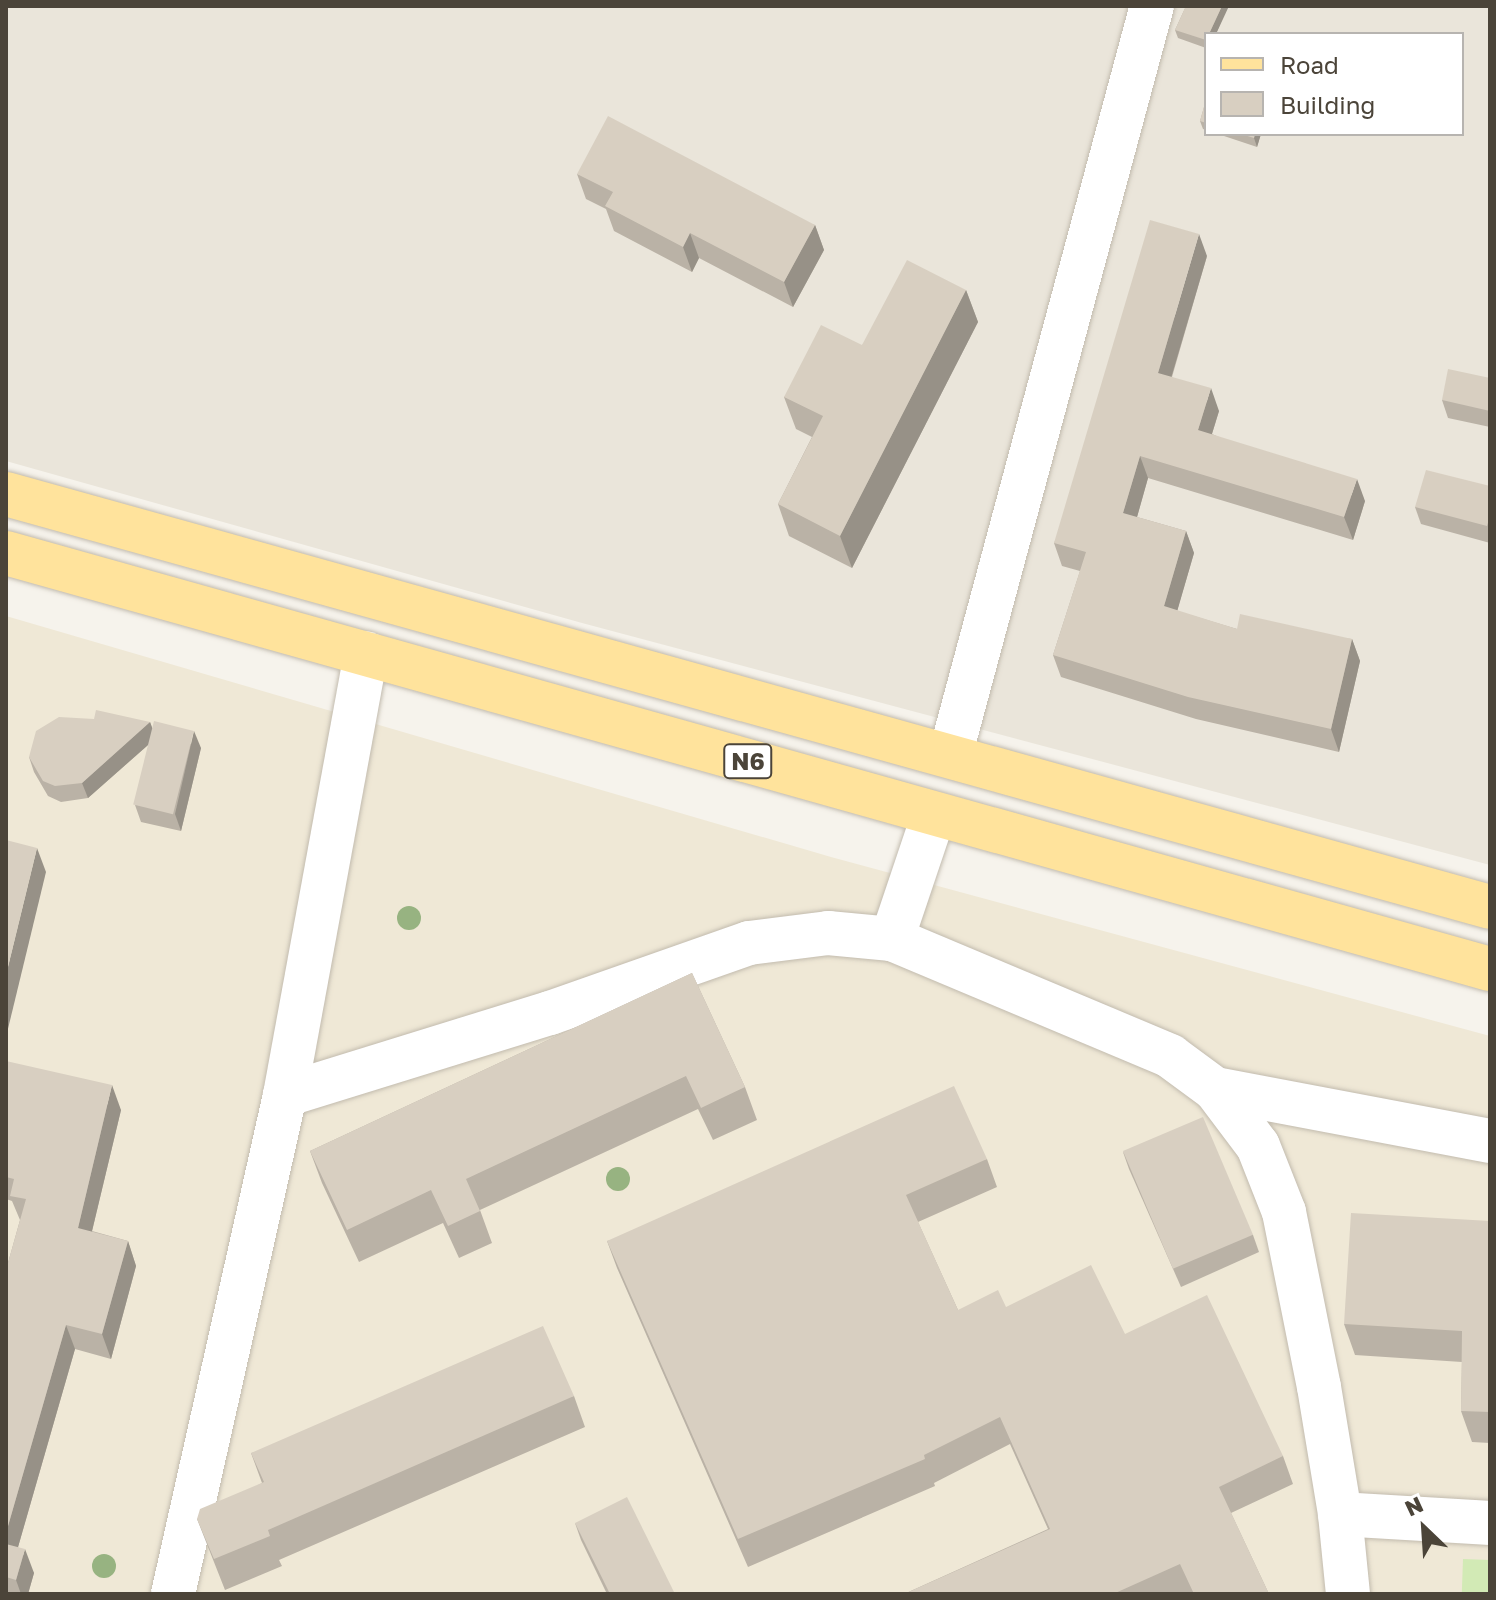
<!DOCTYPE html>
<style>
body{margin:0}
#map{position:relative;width:1496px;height:1600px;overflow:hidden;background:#f6f3ec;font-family:"Golos Text",sans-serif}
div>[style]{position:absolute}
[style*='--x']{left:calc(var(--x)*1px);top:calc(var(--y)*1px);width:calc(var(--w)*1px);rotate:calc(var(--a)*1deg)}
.residential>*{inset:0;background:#eae5da}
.education>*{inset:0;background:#efe8d6}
.green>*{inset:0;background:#d2eab5;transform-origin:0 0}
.roads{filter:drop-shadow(0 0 2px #c2bbae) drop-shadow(0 0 2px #c2bbae)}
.street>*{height:44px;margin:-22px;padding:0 22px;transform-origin:22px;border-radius:22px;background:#fff}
.primary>*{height:44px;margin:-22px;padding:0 22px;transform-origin:22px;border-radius:22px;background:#ffe39c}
.trees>*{width:24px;height:24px;margin:-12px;border-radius:50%;background:#97b381}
.wall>*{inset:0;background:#bab2a6}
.shaded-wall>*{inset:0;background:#979187}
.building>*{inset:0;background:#d8cfc1;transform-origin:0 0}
span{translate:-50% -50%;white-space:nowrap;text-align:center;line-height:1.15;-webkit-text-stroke:6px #fff;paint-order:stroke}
.shield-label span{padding:2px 6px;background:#fff;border:2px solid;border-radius:6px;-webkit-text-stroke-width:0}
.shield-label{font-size:24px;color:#4b4439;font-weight:700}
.frame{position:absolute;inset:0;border:8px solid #4b4439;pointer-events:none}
.legend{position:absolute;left:1204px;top:32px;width:260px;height:104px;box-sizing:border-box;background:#fff;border:2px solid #b7b4b0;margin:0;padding:10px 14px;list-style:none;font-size:24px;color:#4b4439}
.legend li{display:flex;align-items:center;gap:16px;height:40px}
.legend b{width:40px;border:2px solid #b7b4b0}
.north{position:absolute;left:1384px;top:1488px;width:80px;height:80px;-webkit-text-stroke:6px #fff;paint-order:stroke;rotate:335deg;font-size:22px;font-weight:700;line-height:32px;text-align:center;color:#4b4439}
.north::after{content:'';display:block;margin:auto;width:28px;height:36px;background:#4b4439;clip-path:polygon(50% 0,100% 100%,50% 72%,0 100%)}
</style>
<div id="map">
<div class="residential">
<i style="clip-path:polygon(evenodd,6px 6px,1490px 6px,1490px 865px,582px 623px,6px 461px,6px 6px,1206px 34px,1462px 34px,1462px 134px,1206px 134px,1206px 34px)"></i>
</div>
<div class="education">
<i style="clip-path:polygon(6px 616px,831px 857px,1490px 1036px,1490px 1594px,6px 1594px)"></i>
</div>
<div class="green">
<i style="left:1463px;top:1559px;width:27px;height:35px;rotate:2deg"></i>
</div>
<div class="roads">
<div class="street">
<i style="--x:950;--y:756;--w:777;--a:-74.93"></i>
<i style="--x:934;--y:814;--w:132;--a:108.6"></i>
<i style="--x:892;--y:939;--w:302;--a:22.8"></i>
<i style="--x:1170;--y:1056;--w:56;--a:36.3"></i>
<i style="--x:1215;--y:1089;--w:71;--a:53"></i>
<i style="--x:1258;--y:1146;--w:71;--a:68.5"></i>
<i style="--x:1284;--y:1212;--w:178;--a:78.7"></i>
<i style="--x:1319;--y:1387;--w:129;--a:80.6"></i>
<i style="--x:1340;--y:1514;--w:80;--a:84.3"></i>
<i style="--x:1215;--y:1089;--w:280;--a:10.7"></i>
<i style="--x:285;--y:1095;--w:277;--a:-17.2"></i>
<i style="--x:550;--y:1013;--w:211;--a:-19.4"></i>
<i style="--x:749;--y:943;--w:80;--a:-7.2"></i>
<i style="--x:828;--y:933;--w:64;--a:5.4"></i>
<i style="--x:1340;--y:1514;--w:150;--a:3.4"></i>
<i style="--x:173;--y:1594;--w:511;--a:-77.35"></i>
<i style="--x:285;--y:1095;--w:449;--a:-79.6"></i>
</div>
<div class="primary">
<i style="--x:6;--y:494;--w:1540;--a:15.55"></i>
<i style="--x:6;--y:553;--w:1541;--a:15.66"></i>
</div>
</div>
<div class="trees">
<i style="left:409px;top:918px"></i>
<i style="left:618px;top:1179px"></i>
<i style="left:104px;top:1566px"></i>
</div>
<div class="wall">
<i style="clip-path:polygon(1186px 6px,1228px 6px,1216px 34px,1206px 34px,1206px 48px,1178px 38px,1175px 30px)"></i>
<i style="clip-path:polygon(1206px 100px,1206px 130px,1203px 129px,1200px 121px)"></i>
<i style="clip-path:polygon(1218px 134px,1261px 134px,1257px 147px)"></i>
<i style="clip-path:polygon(577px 174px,815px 225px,824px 250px,793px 307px,699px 258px,692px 272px,614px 231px,606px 209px,586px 199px)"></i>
<i style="clip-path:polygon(1207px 256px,1172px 377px,1219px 411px,1212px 434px,1365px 501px,1353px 540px,1148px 478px,1137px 517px,1186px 531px,1194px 553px,1177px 611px,1237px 629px,1352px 639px,1360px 661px,1339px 752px,1196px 719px,1061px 677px,1053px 655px,1080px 571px,1062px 566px,1054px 543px)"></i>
<i style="clip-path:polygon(966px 290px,978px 322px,852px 568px,789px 536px,778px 504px,812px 437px,796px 429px,784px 397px,862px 345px)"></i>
<i style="clip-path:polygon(1490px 378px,1490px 427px,1448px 418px,1442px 400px)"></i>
<i style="clip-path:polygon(1490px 486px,1490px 543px,1421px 524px,1415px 507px)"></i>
<i style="clip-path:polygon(150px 722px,152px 728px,201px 748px,181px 831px,141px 822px,135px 805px,149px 744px,88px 798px,61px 802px,48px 796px,34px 772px,29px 757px)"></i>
<i style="clip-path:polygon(692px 973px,745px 1087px,757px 1120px,713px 1140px,698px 1109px,480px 1210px,492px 1243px,459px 1258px,443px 1223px,359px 1262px,322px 1183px,310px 1151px)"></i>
<i style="clip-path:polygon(6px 1061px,121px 1110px,92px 1231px,128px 1241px,136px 1266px,111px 1359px,75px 1349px,18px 1547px,34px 1573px,28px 1594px,6px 1594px,6px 1270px,20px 1220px,12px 1201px,6px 1199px)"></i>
<i style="clip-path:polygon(1123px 1152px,1253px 1235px,1259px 1252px,1181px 1287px,1129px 1169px)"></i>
<i style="clip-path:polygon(987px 1159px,997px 1187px,918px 1222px,958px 1310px,1006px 1307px,1125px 1334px,1283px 1456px,1293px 1484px,1231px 1513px,1269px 1594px,1191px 1594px,1190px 1592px,1185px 1594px,904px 1594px,1048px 1529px,1010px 1444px,934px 1483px,935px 1486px,748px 1567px,617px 1268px,607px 1241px)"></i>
<i style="clip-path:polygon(1490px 1221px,1490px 1443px,1472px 1442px,1461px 1411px,1462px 1362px,1355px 1355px,1344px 1324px)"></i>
<i style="clip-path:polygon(574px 1396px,585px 1427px,279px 1560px,282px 1566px,225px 1590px,197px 1519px,262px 1483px,251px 1453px)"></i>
<i style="clip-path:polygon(575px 1523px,675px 1594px,607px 1594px,581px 1540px)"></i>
</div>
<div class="shaded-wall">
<i style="clip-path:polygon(1222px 6px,1229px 6px,1216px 34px,1209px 34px)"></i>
<i style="clip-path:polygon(1255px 134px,1261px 134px,1257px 147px,1254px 138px)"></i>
<i style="clip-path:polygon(815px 225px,824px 250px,793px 307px,784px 282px)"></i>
<i style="clip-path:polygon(690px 233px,699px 258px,692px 272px,683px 247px)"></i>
<i style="clip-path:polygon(1199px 234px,1207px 256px,1166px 395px,1158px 373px)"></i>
<i style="clip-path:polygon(966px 290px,978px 322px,852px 568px,840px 536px)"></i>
<i style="clip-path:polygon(1211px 388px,1219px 411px,1206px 453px,1198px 430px)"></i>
<i style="clip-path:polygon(1140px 456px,1148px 478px,1132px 535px,1123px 513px)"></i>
<i style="clip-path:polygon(1357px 479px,1365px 501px,1353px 540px,1344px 517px)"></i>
<i style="clip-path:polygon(1186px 531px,1194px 553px,1172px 629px,1164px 606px)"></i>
<i style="clip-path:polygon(1352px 639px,1360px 661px,1339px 752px,1331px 729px)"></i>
<i style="clip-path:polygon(150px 722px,156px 738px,88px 798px,82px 783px)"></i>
<i style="clip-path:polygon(194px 731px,201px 748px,181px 831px,175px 814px)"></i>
<i style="clip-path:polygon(37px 848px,46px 872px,6px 1037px,6px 975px)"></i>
<i style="clip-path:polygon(112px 1085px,121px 1110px,87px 1252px,78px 1228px)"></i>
<i style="clip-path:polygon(128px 1241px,136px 1266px,111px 1359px,102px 1334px)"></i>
<i style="clip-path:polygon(66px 1325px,75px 1349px,12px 1568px,6px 1551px,6px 1533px)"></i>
<i style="clip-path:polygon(25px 1549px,34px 1573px,28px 1594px,21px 1594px,16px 1580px)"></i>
</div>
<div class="building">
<i style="clip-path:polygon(1186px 6px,1222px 6px,1209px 34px,1206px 34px,1206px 40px,1175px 30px)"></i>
<i style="clip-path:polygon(1206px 100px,1206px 123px,1200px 121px)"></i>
<i style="clip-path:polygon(608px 116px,815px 225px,784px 282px,690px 233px,683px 247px,605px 206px,613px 192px,577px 174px)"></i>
<i style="clip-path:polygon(1241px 134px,1255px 134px,1254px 138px)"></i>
<i style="clip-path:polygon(1150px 220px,1199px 234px,1158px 373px,1211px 388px,1198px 430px,1357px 479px,1344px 517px,1140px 456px,1123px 513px,1186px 531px,1164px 606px,1237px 629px,1240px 614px,1352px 639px,1331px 729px,1188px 697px,1053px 655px,1086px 552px,1054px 543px)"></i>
<i style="clip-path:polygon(907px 260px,966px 290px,840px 536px,778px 504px,823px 416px,784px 397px,821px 325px,862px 345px)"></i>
<i style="clip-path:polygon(1448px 369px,1490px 378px,1490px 411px,1442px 400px)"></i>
<i style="clip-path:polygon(1426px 470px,1490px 486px,1490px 516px,1487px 526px,1415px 507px)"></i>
<i style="clip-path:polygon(96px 710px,150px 722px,82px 783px,55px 786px,43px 781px,29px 757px,36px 731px,59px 717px,94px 719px)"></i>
<i style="left:154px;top:721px;width:41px;height:86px;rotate:14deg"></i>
<i style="clip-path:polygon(6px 840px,37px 848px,6px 975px)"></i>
<i style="clip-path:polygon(692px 973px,745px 1087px,701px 1108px,686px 1076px,466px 1179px,480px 1211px,448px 1226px,431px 1190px,347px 1230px,310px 1151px)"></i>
<i style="clip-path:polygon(6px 1061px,112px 1085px,78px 1228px,128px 1241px,102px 1334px,66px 1325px,6px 1533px,6px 1270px,26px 1199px,10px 1196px,14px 1179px,6px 1177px)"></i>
<i style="clip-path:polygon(954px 1086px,987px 1159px,906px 1195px,958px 1310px,998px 1290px,1006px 1307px,1091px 1265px,1125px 1334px,1207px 1295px,1283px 1456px,1219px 1487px,1269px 1594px,1194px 1594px,1180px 1564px,1113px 1594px,904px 1594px,1050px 1529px,1000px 1417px,924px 1455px,925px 1459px,738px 1539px,607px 1241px)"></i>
<i style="left:1203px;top:1117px;width:128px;height:87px;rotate:67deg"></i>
<i style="clip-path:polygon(1351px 1213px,1490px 1221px,1490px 1412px,1461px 1411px,1462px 1331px,1344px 1324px)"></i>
<i style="clip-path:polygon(543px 1326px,574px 1396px,268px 1530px,270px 1536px,214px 1559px,197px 1519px,200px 1509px,264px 1482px,251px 1453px)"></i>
<i style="clip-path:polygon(627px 1497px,675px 1594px,610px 1594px,575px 1523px)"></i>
<i style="clip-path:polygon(6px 1544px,25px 1549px,16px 1580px,6px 1577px)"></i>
</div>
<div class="shield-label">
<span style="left:748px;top:761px">N6</span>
</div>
<div class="frame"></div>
<ul class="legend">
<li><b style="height:10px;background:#ffe39c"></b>Road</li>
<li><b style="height:22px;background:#d8cfc1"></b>Building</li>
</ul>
<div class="north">N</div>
</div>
